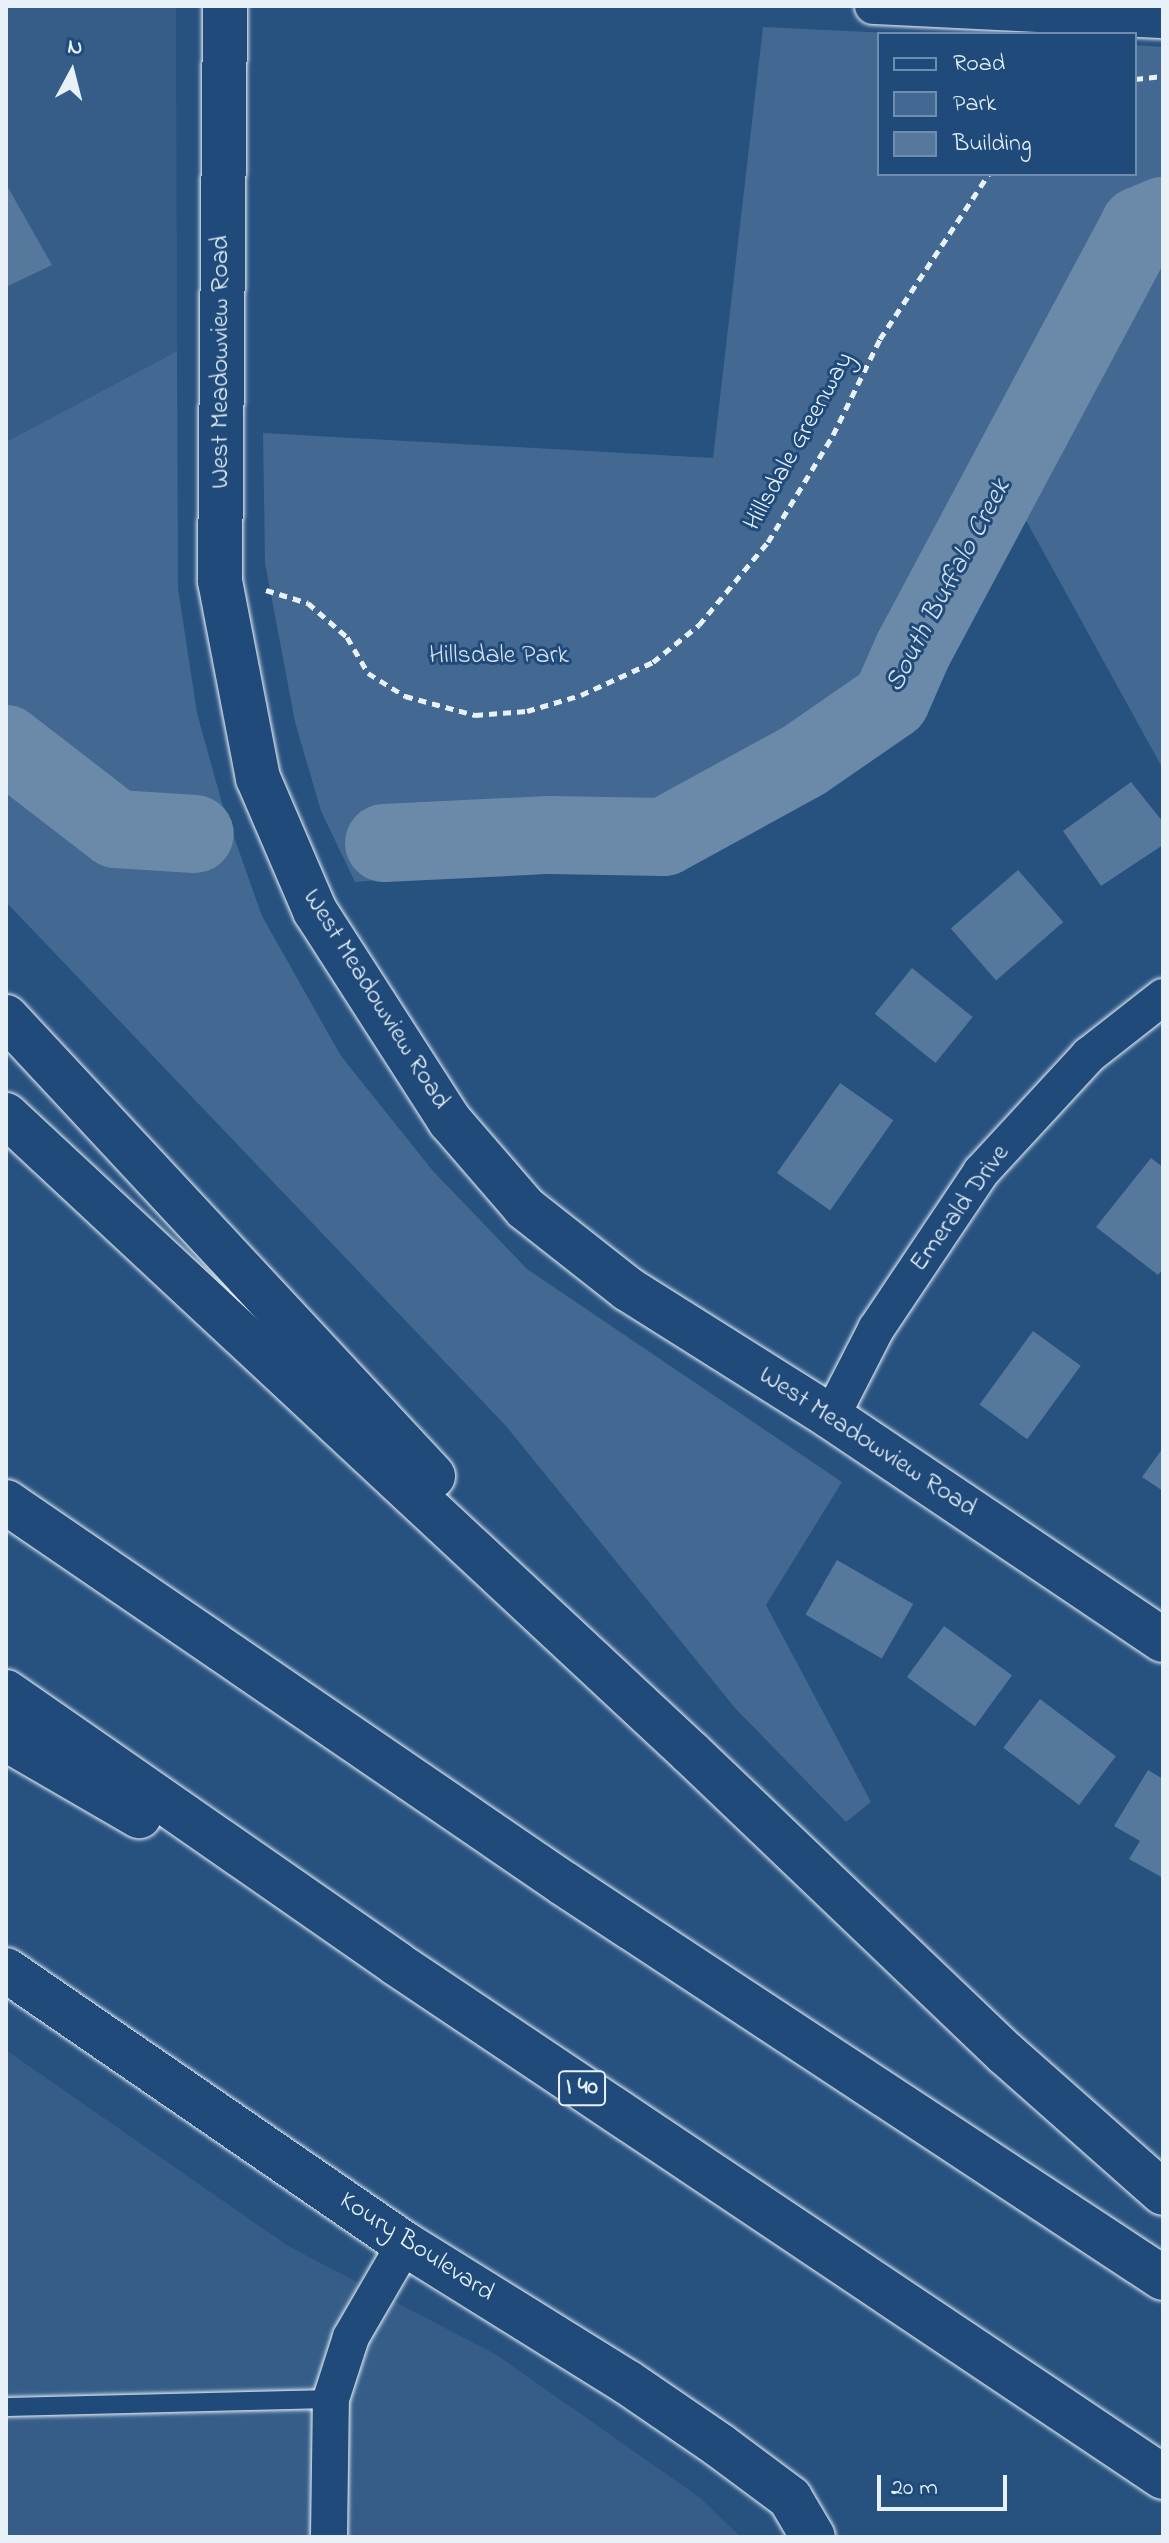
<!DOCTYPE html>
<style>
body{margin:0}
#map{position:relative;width:1169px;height:2543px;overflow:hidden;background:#27517f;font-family:"Indie Flower",sans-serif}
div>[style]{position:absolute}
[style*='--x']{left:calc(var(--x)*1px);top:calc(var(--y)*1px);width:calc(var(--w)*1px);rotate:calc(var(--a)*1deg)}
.built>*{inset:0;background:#355d88}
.green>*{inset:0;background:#436891}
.river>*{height:78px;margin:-39px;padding:0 39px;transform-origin:39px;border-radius:39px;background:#6b8aaa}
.building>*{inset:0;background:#57789d;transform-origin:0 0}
.path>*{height:5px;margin-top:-2.5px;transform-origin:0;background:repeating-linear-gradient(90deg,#e8f1f8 0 8px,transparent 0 14px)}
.roads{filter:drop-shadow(0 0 2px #e8f1f8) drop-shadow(0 0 2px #e8f1f8)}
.service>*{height:18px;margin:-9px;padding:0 9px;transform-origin:9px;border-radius:9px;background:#1f4a7a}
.minor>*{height:36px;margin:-18px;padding:0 18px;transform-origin:18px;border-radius:18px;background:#1f4a7a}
.tertiary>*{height:44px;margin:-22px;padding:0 22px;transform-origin:22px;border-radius:22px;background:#1f4a7a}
.motorway>*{height:44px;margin:-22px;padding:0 22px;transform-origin:22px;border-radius:22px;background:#1f4a7a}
span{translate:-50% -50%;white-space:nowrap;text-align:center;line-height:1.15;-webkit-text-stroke:6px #1f4a7a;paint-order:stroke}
.shield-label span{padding:2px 6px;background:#1f4a7a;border:2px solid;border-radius:6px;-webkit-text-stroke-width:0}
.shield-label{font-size:24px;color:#e8f1f8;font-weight:700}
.street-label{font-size:26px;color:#e8f1f8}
.park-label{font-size:26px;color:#d8e3ee}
.water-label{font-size:28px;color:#d5e2ec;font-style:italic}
.frame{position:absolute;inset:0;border:8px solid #e8f1f8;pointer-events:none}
.legend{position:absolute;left:877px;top:32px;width:260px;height:144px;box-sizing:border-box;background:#1f4a7a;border:2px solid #6f8dac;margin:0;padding:10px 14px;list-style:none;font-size:24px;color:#e8f1f8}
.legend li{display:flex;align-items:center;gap:16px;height:40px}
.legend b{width:40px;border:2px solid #6f8dac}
.north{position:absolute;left:32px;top:32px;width:80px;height:80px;-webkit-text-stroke:6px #1f4a7a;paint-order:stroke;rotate:7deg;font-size:22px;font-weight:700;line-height:32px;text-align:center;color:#e8f1f8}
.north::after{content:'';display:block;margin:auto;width:28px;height:36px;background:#e8f1f8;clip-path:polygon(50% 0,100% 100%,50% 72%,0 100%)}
.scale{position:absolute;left:877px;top:2475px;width:130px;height:36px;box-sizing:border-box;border:4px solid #e8f1f8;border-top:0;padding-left:10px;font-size:24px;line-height:28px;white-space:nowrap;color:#e8f1f8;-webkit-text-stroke:6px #1f4a7a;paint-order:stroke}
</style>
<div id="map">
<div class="built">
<i style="clip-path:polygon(6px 6px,176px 6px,177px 351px,6px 442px)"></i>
<i style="clip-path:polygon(6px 2050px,288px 2246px,495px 2354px,699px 2497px,741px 2537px,6px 2537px)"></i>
</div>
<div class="green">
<i style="clip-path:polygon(763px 27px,910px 34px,879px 34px,879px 174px,1135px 174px,1135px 45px,1163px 47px,1163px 769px,1023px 515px,915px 706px,785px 806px,664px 856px,355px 882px,321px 811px,295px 722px,265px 563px,263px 433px,713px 458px)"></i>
<i style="clip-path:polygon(177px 351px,178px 588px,197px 713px,222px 803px,262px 916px,341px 1056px,433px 1171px,527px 1269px,842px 1482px,766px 1605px,871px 1802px,846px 1822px,735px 1708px,506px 1426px,6px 902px,6px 442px)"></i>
</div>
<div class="river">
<i style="--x:6;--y:744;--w:139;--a:37.7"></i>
<i style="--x:116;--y:829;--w:79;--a:3.6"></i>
<i style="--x:384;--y:843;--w:166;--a:-2.8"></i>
<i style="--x:550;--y:835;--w:114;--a:1"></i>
<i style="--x:664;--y:837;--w:158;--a:-28.7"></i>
<i style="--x:803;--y:761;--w:107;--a:-34.7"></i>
<i style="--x:891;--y:700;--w:55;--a:-66.3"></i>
<i style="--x:913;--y:650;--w:480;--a:-61.9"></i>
<i style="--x:1139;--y:226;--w:26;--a:-23"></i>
</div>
<div class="building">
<i style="clip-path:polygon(6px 184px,52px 265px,6px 287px)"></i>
<i style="clip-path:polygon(1131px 782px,1163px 822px,1163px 845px,1101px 886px,1063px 831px)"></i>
<i style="left:1018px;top:870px;width:69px;height:89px;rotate:49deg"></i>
<i style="left:912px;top:968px;width:78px;height:59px;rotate:39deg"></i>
<i style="left:840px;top:1083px;width:65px;height:110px;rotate:35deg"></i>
<i style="clip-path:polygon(1151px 1158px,1163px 1167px,1163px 1269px,1158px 1275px,1096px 1227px)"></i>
<i style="left:1033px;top:1331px;width:59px;height:91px;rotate:36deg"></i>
<i style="clip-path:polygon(1163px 1448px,1163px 1491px,1142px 1477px)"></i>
<i style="left:837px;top:1560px;width:88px;height:63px;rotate:30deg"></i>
<i style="left:944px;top:1626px;width:84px;height:63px;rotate:36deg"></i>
<i style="left:1040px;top:1699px;width:95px;height:61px;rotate:37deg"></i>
<i style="clip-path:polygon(1148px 1770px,1163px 1779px,1163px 1878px,1129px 1859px,1140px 1841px,1114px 1826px)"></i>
</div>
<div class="path">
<i style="--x:1135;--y:79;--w:28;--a:-6"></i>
<i style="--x:266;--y:590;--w:44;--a:17.2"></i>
<i style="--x:308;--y:603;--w:52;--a:41.1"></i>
<i style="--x:347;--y:637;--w:42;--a:59.7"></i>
<i style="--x:368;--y:673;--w:44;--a:31.9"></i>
<i style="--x:405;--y:696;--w:73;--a:15.2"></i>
<i style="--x:475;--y:715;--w:52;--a:-4.4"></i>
<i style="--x:527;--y:711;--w:56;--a:-16.5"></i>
<i style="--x:581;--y:695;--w:79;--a:-24.6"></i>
<i style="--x:653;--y:662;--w:59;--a:-38.8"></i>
<i style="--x:699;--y:625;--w:108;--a:-50.3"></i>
<i style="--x:768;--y:542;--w:125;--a:-58.7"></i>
<i style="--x:833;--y:435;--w:107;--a:-63.9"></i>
<i style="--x:880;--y:339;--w:198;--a:-56.6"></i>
</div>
<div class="roads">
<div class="service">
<i style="--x:6;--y:2407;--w:325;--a:-1.4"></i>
</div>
<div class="minor">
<i style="--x:873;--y:6;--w:290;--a:2.8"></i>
<i style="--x:831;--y:1417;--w:99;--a:-62.9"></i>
<i style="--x:876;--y:1329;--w:189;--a:-56.2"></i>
<i style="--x:981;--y:1172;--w:159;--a:-47.3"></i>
<i style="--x:1089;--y:1055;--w:94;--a:-38.1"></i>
<i style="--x:329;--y:2537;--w:138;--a:-89.2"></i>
<i style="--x:331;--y:2399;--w:65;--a:-72.1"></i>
<i style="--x:351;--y:2337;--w:108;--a:-59.9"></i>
</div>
<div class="tertiary">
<i style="--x:225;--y:6;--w:575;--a:90.5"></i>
<i style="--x:220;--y:581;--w:201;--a:79.1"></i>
<i style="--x:258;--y:778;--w:145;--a:66.8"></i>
<i style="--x:315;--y:911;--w:250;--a:57.3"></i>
<i style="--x:450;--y:1121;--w:115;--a:49.2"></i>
<i style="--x:525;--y:1208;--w:131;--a:38.2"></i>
<i style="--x:628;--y:1289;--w:240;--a:32.2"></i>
<i style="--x:831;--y:1417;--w:400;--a:33.9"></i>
<i style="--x:6;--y:1970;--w:484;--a:34.5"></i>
<i style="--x:405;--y:2244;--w:261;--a:31.9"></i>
<i style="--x:627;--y:2382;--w:112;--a:34.4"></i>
<i style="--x:719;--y:2445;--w:89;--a:36.7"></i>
<i style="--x:790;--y:2498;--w:45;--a:59.5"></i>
</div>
<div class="motorway">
<i style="--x:6;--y:1017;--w:627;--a:47.07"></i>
<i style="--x:6;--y:1115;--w:936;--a:42.97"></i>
<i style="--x:691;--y:1753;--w:434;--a:43.7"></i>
<i style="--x:1005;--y:2053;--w:211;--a:41.5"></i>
<i style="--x:6;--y:1502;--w:675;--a:34.37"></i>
<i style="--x:563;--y:1883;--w:718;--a:33.36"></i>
<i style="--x:6;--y:1692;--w:476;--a:34.8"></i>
<i style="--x:397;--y:1964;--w:922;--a:33.81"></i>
<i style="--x:6;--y:1739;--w:154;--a:30.1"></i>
</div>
</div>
<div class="shield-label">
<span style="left:582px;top:2088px">I 40</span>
</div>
<div class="street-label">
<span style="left:222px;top:362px;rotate:-90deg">West Meadowview Road</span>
<span style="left:800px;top:442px;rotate:-61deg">Hillsdale Greenway</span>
<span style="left:375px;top:1000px;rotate:58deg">West Meadowview Road</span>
<span style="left:961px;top:1209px;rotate:-54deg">Emerald Drive</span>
<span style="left:867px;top:1443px;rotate:33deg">West Meadowview Road</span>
<span style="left:416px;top:2248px;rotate:33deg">Koury Boulevard</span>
</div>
<div class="park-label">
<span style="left:499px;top:657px">Hillsdale Park</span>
</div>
<div class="water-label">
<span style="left:949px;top:586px;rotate:-62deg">South Buffalo Creek</span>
</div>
<div class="frame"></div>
<ul class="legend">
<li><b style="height:10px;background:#1f4a7a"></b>Road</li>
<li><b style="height:22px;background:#436891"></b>Park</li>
<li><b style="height:22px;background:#57789d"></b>Building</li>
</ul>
<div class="north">N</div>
<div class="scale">20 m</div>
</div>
